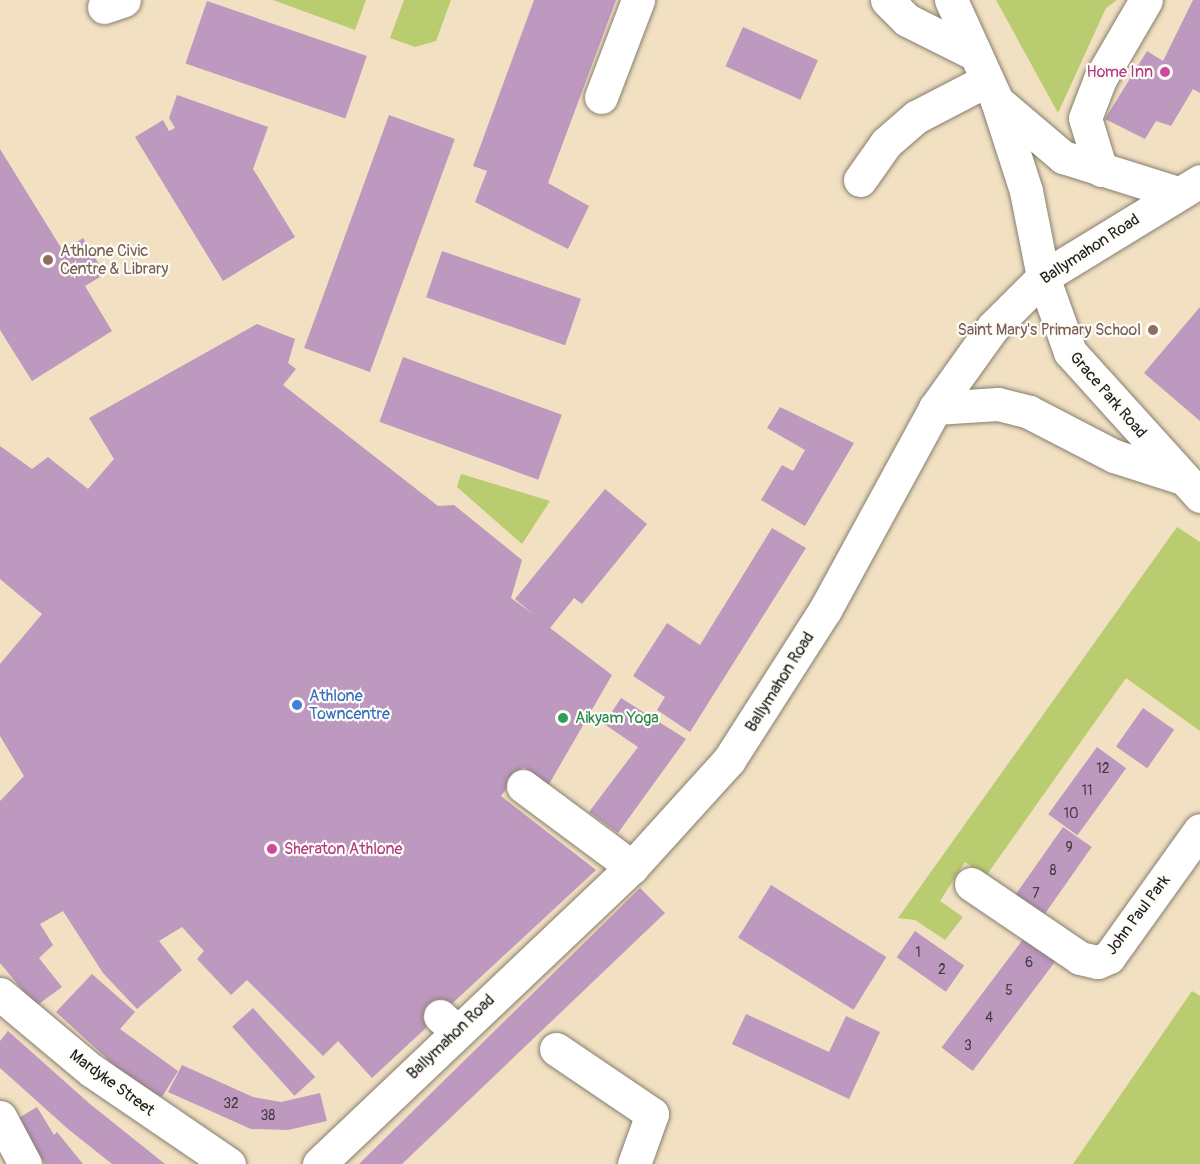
<!DOCTYPE html>
<style>
body{margin:0}
#map{position:relative;width:1200px;height:1164px;overflow:hidden;background:#f1e0c2;font-family:Pangolin,sans-serif}
div>[style]{position:absolute}
[style*='--x']{left:calc(var(--x)*1px);top:calc(var(--y)*1px);width:calc(var(--w)*1px);rotate:calc(var(--a)*1deg)}
.green>*{inset:0;background:#b9cc6f}
.building>*{inset:0;background:#bd98bf;transform-origin:0 0}
.roads{filter:drop-shadow(0 0 2px #867e6f) drop-shadow(0 0 2px #867e6f)}
.minor>*{height:33px;margin:-16.5px;padding:0 16.5px;transform-origin:16.5px;border-radius:16.5px;background:#fff}
.major>*{height:33px;margin:-16.5px;padding:0 16.5px;transform-origin:16.5px;border-radius:16.5px;background:#fff}
.dots>*{width:16px;height:16px;translate:-50% -50%;box-sizing:border-box;border:3px solid #fdfcf7;border-radius:50%}
span{translate:-50% -50%;white-space:nowrap;text-align:center;line-height:1.15;-webkit-text-stroke:4.5px #fdfcf7;paint-order:stroke}
.number-label{font-size:14px;color:#443b45}
.number-label span{-webkit-text-stroke-width:0}
.hotel-label{font-size:16px;color:#b23c85}
.right{translate:-100% -50%;text-align:right}
.left{translate:0 -50%;text-align:left}
.street-label{font-size:16px;color:#1c1c1c}
.education-label{font-size:16px;color:#785e54}
.shop-label{font-size:16px;color:#366cbe}
.leisure-label{font-size:16px;color:#27864d}
</style>
<div id="map">
<div class="green">
<i style="clip-path:polygon(273px 0,366px 0,355px 30px)"></i>
<i style="clip-path:polygon(404px 0,451px 0,436px 41px,415px 47px,390px 38px)"></i>
<i style="clip-path:polygon(996px 0,1117px 0,1106px 8px,1058px 113px)"></i>
<i style="clip-path:polygon(461px 474px,550px 501px,522px 544px,457px 487px)"></i>
<i style="clip-path:polygon(1177px 527px,1200px 542px,1200px 731px,1126px 678px,986px 876px,965px 862px,940px 901px,963px 917px,945px 940px,915px 920px,898px 918px)"></i>
<i style="clip-path:polygon(1192px 991px,1200px 996px,1200px 1164px,1073px 1164px)"></i>
</div>
<div class="building">
<i style="clip-path:polygon(534px 0,616px 0,548px 183px,589px 206px,568px 249px,475px 202px,487px 171px,473px 166px)"></i>
<i style="clip-path:polygon(1193px 0,1200px 0,1200px 93px,1193px 89px,1171px 126px,1156px 121px,1145px 139px,1105px 119px,1147px 51px,1163px 61px)"></i>
<i style="left:207px;top:1px;width:169px;height:66px;rotate:19deg"></i>
<i style="left:743px;top:27px;width:82px;height:43px;rotate:24deg"></i>
<i style="clip-path:polygon(177px 95px,268px 127px,253px 169px,295px 237px,223px 281px,135px 137px,163px 120px,169px 131px,175px 128px,169px 118px)"></i>
<i style="left:389px;top:115px;width:70px;height:248px;rotate:20deg"></i>
<i style="clip-path:polygon(0 149px,63px 251px,83px 238px,105px 274px,85px 286px,112px 331px,32px 381px,0 330px)"></i>
<i style="left:442px;top:251px;width:147px;height:49px;rotate:19deg"></i>
<i style="clip-path:polygon(1200px 307px,1200px 421px,1144px 373px)"></i>
<i style="clip-path:polygon(257px 324px,295px 339px,288px 363px,296px 369px,283px 385px,438px 506px,454px 505px,522px 560px,511px 598px,533px 614px,515px 599px,605px 489px,647px 524px,582px 604px,574px 598px,550px 628px,612px 675px,548px 786px,523px 767px,501px 796px,596px 870px,372px 1078px,338px 1041px,323px 1056px,247px 980px,231px 995px,197px 959px,204px 951px,182px 927px,159px 941px,182px 970px,137px 1009px,103px 973px,63px 911px,40px 924px,53px 945px,39px 958px,62px 987px,36px 1006px,0 963px,0 801px,24px 776px,0 736px,0 664px,42px 614px,0 579px,0 446px,32px 469px,48px 457px,88px 489px,114px 459px,89px 418px)"></i>
<i style="left:403px;top:357px;width:169px;height:69px;rotate:20deg"></i>
<i style="clip-path:polygon(780px 407px,854px 443px,805px 526px,761px 500px,782px 465px,793px 471px,805px 450px,767px 428px)"></i>
<i style="clip-path:polygon(772px 528px,806px 548px,690px 732px,657px 710px,665px 697px,633px 676px,667px 623px,700px 645px)"></i>
<i style="clip-path:polygon(621px 698px,686px 739px,618px 833px,589px 812px,638px 747px,604px 724px)"></i>
<i style="left:1143px;top:708px;width:38px;height:47px;rotate:35deg"></i>
<i style="left:1097px;top:747px;width:36px;height:83px;rotate:36deg"></i>
<i style="left:1063px;top:827px;width:35px;height:83px;rotate:35deg"></i>
<i style="left:771px;top:885px;width:136px;height:62px;rotate:32deg"></i>
<i style="clip-path:polygon(640px 888px,665px 913px,402px 1164px,359px 1164px)"></i>
<i style="left:915px;top:931px;width:60px;height:32px;rotate:35deg"></i>
<i style="left:1024px;top:938px;width:39px;height:137px;rotate:37deg"></i>
<i style="clip-path:polygon(92px 974px,135px 1012px,120px 1029px,178px 1071px,162px 1097px,127px 1077px,56px 1012px)"></i>
<i style="left:253px;top:1008px;width:93px;height:28px;rotate:48deg"></i>
<i style="clip-path:polygon(746px 1014px,829px 1052px,846px 1016px,880px 1032px,849px 1099px,732px 1044px)"></i>
<i style="clip-path:polygon(8px 1031px,90px 1104px,165px 1164px,112px 1164px,68px 1129px,0 1068px,0 1041px)"></i>
<i style="clip-path:polygon(182px 1065px,253px 1097px,281px 1102px,320px 1093px,327px 1121px,288px 1130px,251px 1129px,168px 1092px)"></i>
<i style="clip-path:polygon(37px 1107px,54px 1135px,57px 1132px,83px 1164px,45px 1164px,17px 1119px)"></i>
</div>
<div class="roads">
<div class="minor">
<i style="--x:887;--y:0;--w:28;--a:45"></i>
<i style="--x:907;--y:20;--w:76;--a:26.6"></i>
<i style="--x:951;--y:0;--w:111;--a:65.5"></i>
<i style="--x:997;--y:101;--w:95;--a:72.1"></i>
<i style="--x:1026;--y:191;--w:88;--a:78.8"></i>
<i style="--x:1043;--y:277;--w:80;--a:70.2"></i>
<i style="--x:1070;--y:352;--w:194;--a:47.9"></i>
<i style="--x:104;--y:7;--w:21;--a:-19"></i>
<i style="--x:601;--y:97;--w:104;--a:-69.1"></i>
<i style="--x:997;--y:101;--w:87;--a:40.3"></i>
<i style="--x:1063;--y:157;--w:121;--a:17.4"></i>
<i style="--x:1101;--y:170;--w:54;--a:-107.1"></i>
<i style="--x:1085;--y:118;--w:42;--a:-69"></i>
<i style="--x:1100;--y:79;--w:91;--a:-59.8"></i>
<i style="--x:860;--y:180;--w:45;--a:-54.9"></i>
<i style="--x:886;--y:143;--w:40;--a:-41"></i>
<i style="--x:916;--y:117;--w:80;--a:-27.5"></i>
<i style="--x:935;--y:408;--w:63;--a:-3.6"></i>
<i style="--x:998;--y:404;--w:32;--a:14"></i>
<i style="--x:1029;--y:412;--w:96;--a:27.4"></i>
<i style="--x:1114;--y:456;--w:68;--a:17.9"></i>
<i style="--x:523;--y:786;--w:136;--a:36.6"></i>
<i style="--x:971;--y:884;--w:132;--a:34.2"></i>
<i style="--x:1080;--y:958;--w:18;--a:13"></i>
<i style="--x:1098;--y:962;--w:12;--a:-24"></i>
<i style="--x:1109;--y:957;--w:156;--a:-54.4"></i>
<i style="--x:440;--y:1016;--w:23;--a:43"></i>
<i style="--x:556;--y:1049;--w:116;--a:34.1"></i>
<i style="--x:652;--y:1114;--w:53;--a:109.8"></i>
<i style="--x:0;--y:1117;--w:53;--a:62"></i>
</div>
<div class="major">
<i style="--x:0;--y:994;--w:119;--a:39.9"></i>
<i style="--x:91;--y:1070;--w:167;--a:34.3"></i>
<i style="--x:319;--y:1164;--w:431;--a:-43.5"></i>
<i style="--x:632;--y:867;--w:144;--a:-47.8"></i>
<i style="--x:729;--y:760;--w:178;--a:-57.4"></i>
<i style="--x:825;--y:610;--w:230;--a:-61.4"></i>
<i style="--x:935;--y:408;--w:100;--a:-54.4"></i>
<i style="--x:993;--y:327;--w:71;--a:-45"></i>
<i style="--x:1043;--y:277;--w:184;--a:-31.4"></i>
</div>
</div>
<div class="dots">
<i style="left:1165px;top:72px;background:#d1479c"></i>
<i style="left:48px;top:260px;background:#8d6e63"></i>
<i style="left:1153px;top:330px;background:#8d6e63"></i>
<i style="left:297px;top:705px;background:#3f7fe0"></i>
<i style="left:563px;top:718px;background:#2e9e5b"></i>
<i style="left:272px;top:849px;background:#d1479c"></i>
</div>
<div class="number-label">
<span style="left:1103px;top:769px">12</span>
<span style="left:1087px;top:791px">11</span>
<span style="left:1071px;top:814px">10</span>
<span style="left:1069px;top:848px">9</span>
<span style="left:1053px;top:871px">8</span>
<span style="left:1036px;top:894px">7</span>
<span style="left:918px;top:953px">1</span>
<span style="left:1029px;top:963px">6</span>
<span style="left:942px;top:970px">2</span>
<span style="left:1009px;top:991px">5</span>
<span style="left:989px;top:1018px">4</span>
<span style="left:968px;top:1046px">3</span>
<span style="left:231px;top:1104px">32</span>
<span style="left:268px;top:1116px">38</span>
</div>
<div class="hotel-label">
<span class="right" style="left:1153px;top:72px">Home Inn</span>
<span class="left" style="left:284px;top:849px">Sheraton Athlone</span>
</div>
<div class="street-label">
<span style="left:1090px;top:249px;rotate:-33deg">Ballymahon Road</span>
<span style="left:1108px;top:395px;rotate:49deg">Grace Park Road</span>
<span style="left:780px;top:682px;rotate:-58deg">Ballymahon Road</span>
<span style="left:1138px;top:915px;rotate:-53deg">John Paul Park</span>
<span style="left:451px;top:1037px;rotate:-44deg">Ballymahon Road</span>
<span style="left:112px;top:1083px;rotate:36deg">Mardyke Street</span>
</div>
<div class="education-label">
<span class="left" style="left:60px;top:260px">Athlone Civic<br>Centre &amp; Library</span>
<span class="right" style="left:1141px;top:330px">Saint Mary's Primary School</span>
</div>
<div class="shop-label">
<span class="left" style="left:309px;top:705px">Athlone<br>Towncentre</span>
</div>
<div class="leisure-label">
<span class="left" style="left:575px;top:718px">Aikyam Yoga</span>
</div>
</div>
